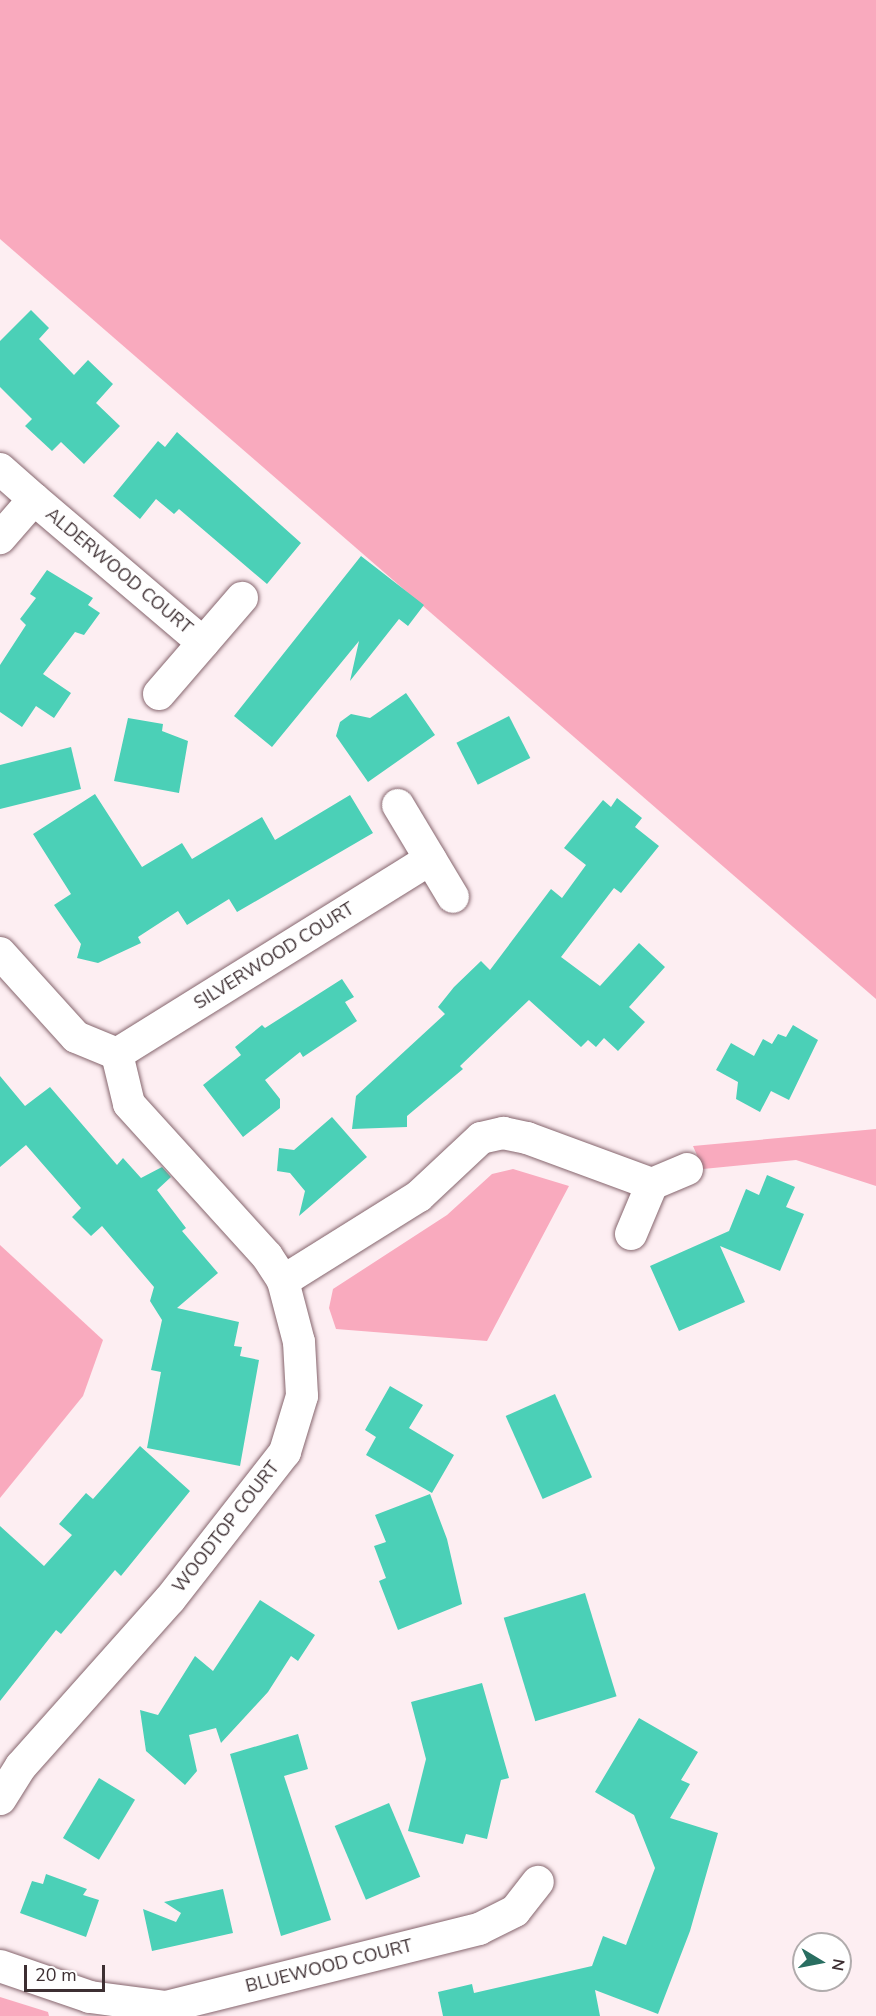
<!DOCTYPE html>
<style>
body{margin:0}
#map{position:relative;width:876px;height:2016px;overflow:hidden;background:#fdeef2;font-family:"Nunito Sans",sans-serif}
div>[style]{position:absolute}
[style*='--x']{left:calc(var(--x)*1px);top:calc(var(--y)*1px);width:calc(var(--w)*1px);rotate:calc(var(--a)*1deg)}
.green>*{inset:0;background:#f9aabe}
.building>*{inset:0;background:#4bd0b7;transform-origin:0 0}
.roads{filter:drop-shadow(0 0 2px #86666e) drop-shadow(0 0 2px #86666e)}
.minor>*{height:32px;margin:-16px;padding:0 16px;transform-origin:16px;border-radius:16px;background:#fff}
span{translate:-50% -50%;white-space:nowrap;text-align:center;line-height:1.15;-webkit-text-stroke:4.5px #fff;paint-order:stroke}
.street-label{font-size:18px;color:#3d2f32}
.north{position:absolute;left:792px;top:1932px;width:60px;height:60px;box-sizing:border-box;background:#fff;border:2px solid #b1acad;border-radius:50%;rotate:100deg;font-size:16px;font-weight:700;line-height:24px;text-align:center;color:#3d2f32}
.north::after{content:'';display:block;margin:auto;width:21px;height:27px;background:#296e61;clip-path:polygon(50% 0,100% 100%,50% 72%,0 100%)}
.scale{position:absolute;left:24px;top:1965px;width:81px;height:27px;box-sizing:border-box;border:3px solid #3d2f32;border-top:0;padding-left:8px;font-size:18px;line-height:21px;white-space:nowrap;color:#3d2f32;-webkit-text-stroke:4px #fff;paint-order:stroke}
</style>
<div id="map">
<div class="green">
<i style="clip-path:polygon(0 0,876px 0,876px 999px,0 239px)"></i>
<i style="clip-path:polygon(876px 1129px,876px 1186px,796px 1160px,703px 1169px,693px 1146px)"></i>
<i style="clip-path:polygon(513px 1169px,569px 1186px,487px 1341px,336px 1329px,329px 1308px,333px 1289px,447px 1215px,492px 1174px)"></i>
<i style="clip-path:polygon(0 1245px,103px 1340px,83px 1396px,0 1498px)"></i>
<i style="clip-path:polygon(0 1997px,48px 2012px,49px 2016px,0 2016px)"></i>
</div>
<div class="building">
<i style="clip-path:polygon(31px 310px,49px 328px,39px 339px,74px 375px,88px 360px,113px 384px,96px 403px,120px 426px,84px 464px,61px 442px,52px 451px,25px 426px,32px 419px,0 387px,0 341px)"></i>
<i style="clip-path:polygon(177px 432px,301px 543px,267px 584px,179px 509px,174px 514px,156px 499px,140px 519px,113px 496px,158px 441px,165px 447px)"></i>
<i style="clip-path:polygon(361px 556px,424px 605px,408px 626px,399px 619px,350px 681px,359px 641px,272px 747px,234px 716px)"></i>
<i style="clip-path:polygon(47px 570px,93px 598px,88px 605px,100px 613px,84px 635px,75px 632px,43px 674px,71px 693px,54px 718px,36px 706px,22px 727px,0 712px,0 665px,26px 625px,20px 619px,36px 598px,30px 594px)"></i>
<i style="clip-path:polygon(406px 693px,435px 735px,368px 782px,336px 736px,340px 722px,351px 714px,370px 718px)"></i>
<i style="left:509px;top:716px;width:47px;height:59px;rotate:63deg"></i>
<i style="clip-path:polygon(128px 718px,163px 724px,162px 731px,188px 741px,179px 793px,114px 781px)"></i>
<i style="clip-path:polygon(71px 747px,81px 789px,0 809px,0 765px)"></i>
<i style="clip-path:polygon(95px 794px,142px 867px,182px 843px,192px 859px,262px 817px,275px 840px,350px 795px,373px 833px,237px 912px,229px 899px,187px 925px,178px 911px,138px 937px,141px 943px,98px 963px,77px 958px,81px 944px,54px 905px,71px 894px,33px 834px)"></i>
<i style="clip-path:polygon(617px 798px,642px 818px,635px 827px,659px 846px,621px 893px,614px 888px,561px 957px,600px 986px,639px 943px,665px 967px,629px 1007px,645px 1022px,618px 1051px,604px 1038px,596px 1047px,588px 1040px,581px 1047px,529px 1000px,460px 1066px,463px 1069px,407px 1116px,407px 1127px,352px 1129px,356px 1096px,445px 1014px,438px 1007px,454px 987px,481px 961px,490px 970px,551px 889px,562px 898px,586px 865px,564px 848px,603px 800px,611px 807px)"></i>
<i style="clip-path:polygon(342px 979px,354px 997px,345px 1002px,357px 1021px,303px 1057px,300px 1052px,265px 1080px,280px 1099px,280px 1108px,243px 1137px,203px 1085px,241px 1055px,235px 1047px,262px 1025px,265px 1028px)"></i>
<i style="clip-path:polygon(793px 1025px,818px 1040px,789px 1100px,771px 1091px,760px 1112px,736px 1099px,738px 1082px,716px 1070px,731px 1043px,754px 1056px,763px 1039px,772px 1044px,778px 1034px,786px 1037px)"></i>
<i style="clip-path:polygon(0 1076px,25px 1106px,50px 1087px,117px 1165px,123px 1158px,141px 1178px,162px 1167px,171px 1177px,157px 1190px,186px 1228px,182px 1231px,218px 1273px,177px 1308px,239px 1322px,234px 1346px,242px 1347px,240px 1356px,259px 1360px,240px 1466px,147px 1448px,161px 1372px,151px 1370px,162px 1320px,150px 1301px,154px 1287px,102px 1226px,91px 1236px,72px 1217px,81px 1208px,26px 1145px,0 1167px)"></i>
<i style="clip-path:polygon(332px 1117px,367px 1157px,299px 1216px,305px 1191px,290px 1173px,277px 1171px,279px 1148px,294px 1150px)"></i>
<i style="clip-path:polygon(767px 1175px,795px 1187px,786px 1207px,804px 1214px,780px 1271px,720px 1246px,745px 1302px,679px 1331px,650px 1266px,729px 1231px,746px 1189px,759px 1195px)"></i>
<i style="clip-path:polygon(390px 1386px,423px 1405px,409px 1428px,454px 1455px,432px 1493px,366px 1455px,376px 1437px,365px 1430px)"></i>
<i style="left:555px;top:1394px;width:91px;height:54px;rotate:66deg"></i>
<i style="clip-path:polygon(140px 1446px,190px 1491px,121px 1576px,115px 1570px,61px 1634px,56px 1630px,0 1701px,0 1526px,44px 1566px,72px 1535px,59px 1524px,86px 1493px,93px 1499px)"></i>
<i style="clip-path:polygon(430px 1494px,447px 1539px,462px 1604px,398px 1630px,379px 1581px,386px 1578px,374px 1546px,386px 1542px,375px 1515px)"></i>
<i style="left:585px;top:1593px;width:108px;height:85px;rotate:73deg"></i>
<i style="clip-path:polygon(260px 1600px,315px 1635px,298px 1661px,291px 1656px,268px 1692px,221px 1743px,216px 1728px,189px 1735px,197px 1771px,185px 1785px,146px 1751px,140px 1710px,158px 1715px,195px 1656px,213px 1671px)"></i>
<i style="clip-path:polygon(482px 1683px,509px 1778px,501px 1780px,487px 1839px,466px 1834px,463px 1844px,408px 1831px,426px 1759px,411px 1702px)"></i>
<i style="clip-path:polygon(639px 1718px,698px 1752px,681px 1780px,690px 1784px,670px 1818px,718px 1833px,690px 1931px,658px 2014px,595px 1990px,600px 2016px,443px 2016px,438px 1992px,472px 1984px,474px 1993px,592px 1966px,603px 1936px,626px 1945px,655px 1868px,634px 1815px,595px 1792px)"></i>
<i style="clip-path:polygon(298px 1734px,308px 1769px,284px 1776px,331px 1920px,281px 1936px,230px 1754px)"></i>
<i style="left:99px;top:1778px;width:42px;height:70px;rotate:31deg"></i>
<i style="left:389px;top:1803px;width:80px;height:59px;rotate:67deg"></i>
<i style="clip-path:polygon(46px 1874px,87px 1889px,83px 1895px,99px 1900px,86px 1937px,20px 1913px,32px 1881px,43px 1884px)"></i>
<i style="clip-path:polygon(223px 1889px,233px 1933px,152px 1951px,143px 1909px,176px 1922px,181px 1913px,164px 1902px)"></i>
</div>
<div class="roads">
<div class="minor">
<i style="--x:0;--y:469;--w:45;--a:41.4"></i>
<i style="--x:34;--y:499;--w:52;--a:131.1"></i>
<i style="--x:34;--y:499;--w:222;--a:40.4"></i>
<i style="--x:159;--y:694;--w:127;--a:-49.2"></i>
<i style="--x:398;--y:805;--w:107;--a:59.1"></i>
<i style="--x:0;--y:953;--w:113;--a:47.9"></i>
<i style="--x:76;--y:1037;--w:44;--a:22.5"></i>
<i style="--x:117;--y:1054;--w:51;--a:76.5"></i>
<i style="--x:129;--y:1104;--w:205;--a:47.8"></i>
<i style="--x:267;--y:1256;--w:30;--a:57"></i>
<i style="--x:283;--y:1281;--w:63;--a:75.3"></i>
<i style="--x:299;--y:1342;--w:54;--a:86.8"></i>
<i style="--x:302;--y:1396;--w:59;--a:106.9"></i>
<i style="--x:285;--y:1452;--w:187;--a:128"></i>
<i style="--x:170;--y:1599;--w:224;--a:131.7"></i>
<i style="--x:21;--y:1766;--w:39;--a:122"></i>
<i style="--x:117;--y:1054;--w:369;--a:-31.9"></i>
<i style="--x:631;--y:1234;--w:54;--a:-67.2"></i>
<i style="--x:652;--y:1184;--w:38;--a:-23"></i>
<i style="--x:283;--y:1281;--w:160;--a:-32"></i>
<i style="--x:419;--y:1196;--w:85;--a:-43.1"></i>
<i style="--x:481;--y:1138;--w:23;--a:-13"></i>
<i style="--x:503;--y:1133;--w:25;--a:12"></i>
<i style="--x:527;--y:1138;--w:133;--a:20.2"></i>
<i style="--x:0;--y:1966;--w:95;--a:19"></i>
<i style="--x:90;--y:1997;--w:77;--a:7.5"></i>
<i style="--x:166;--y:2007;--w:323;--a:-14"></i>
<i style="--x:479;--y:1929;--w:40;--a:-26.6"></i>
<i style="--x:515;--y:1911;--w:37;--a:-52"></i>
</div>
</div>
<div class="street-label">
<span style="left:119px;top:571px;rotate:40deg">ALDERWOOD COURT</span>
<span style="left:274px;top:956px;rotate:-32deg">SILVERWOOD COURT</span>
<span style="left:226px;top:1527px;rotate:-52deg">WOODTOP COURT</span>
<span style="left:329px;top:1966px;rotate:-14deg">BLUEWOOD COURT</span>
</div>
<div class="north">N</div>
<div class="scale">20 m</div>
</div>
